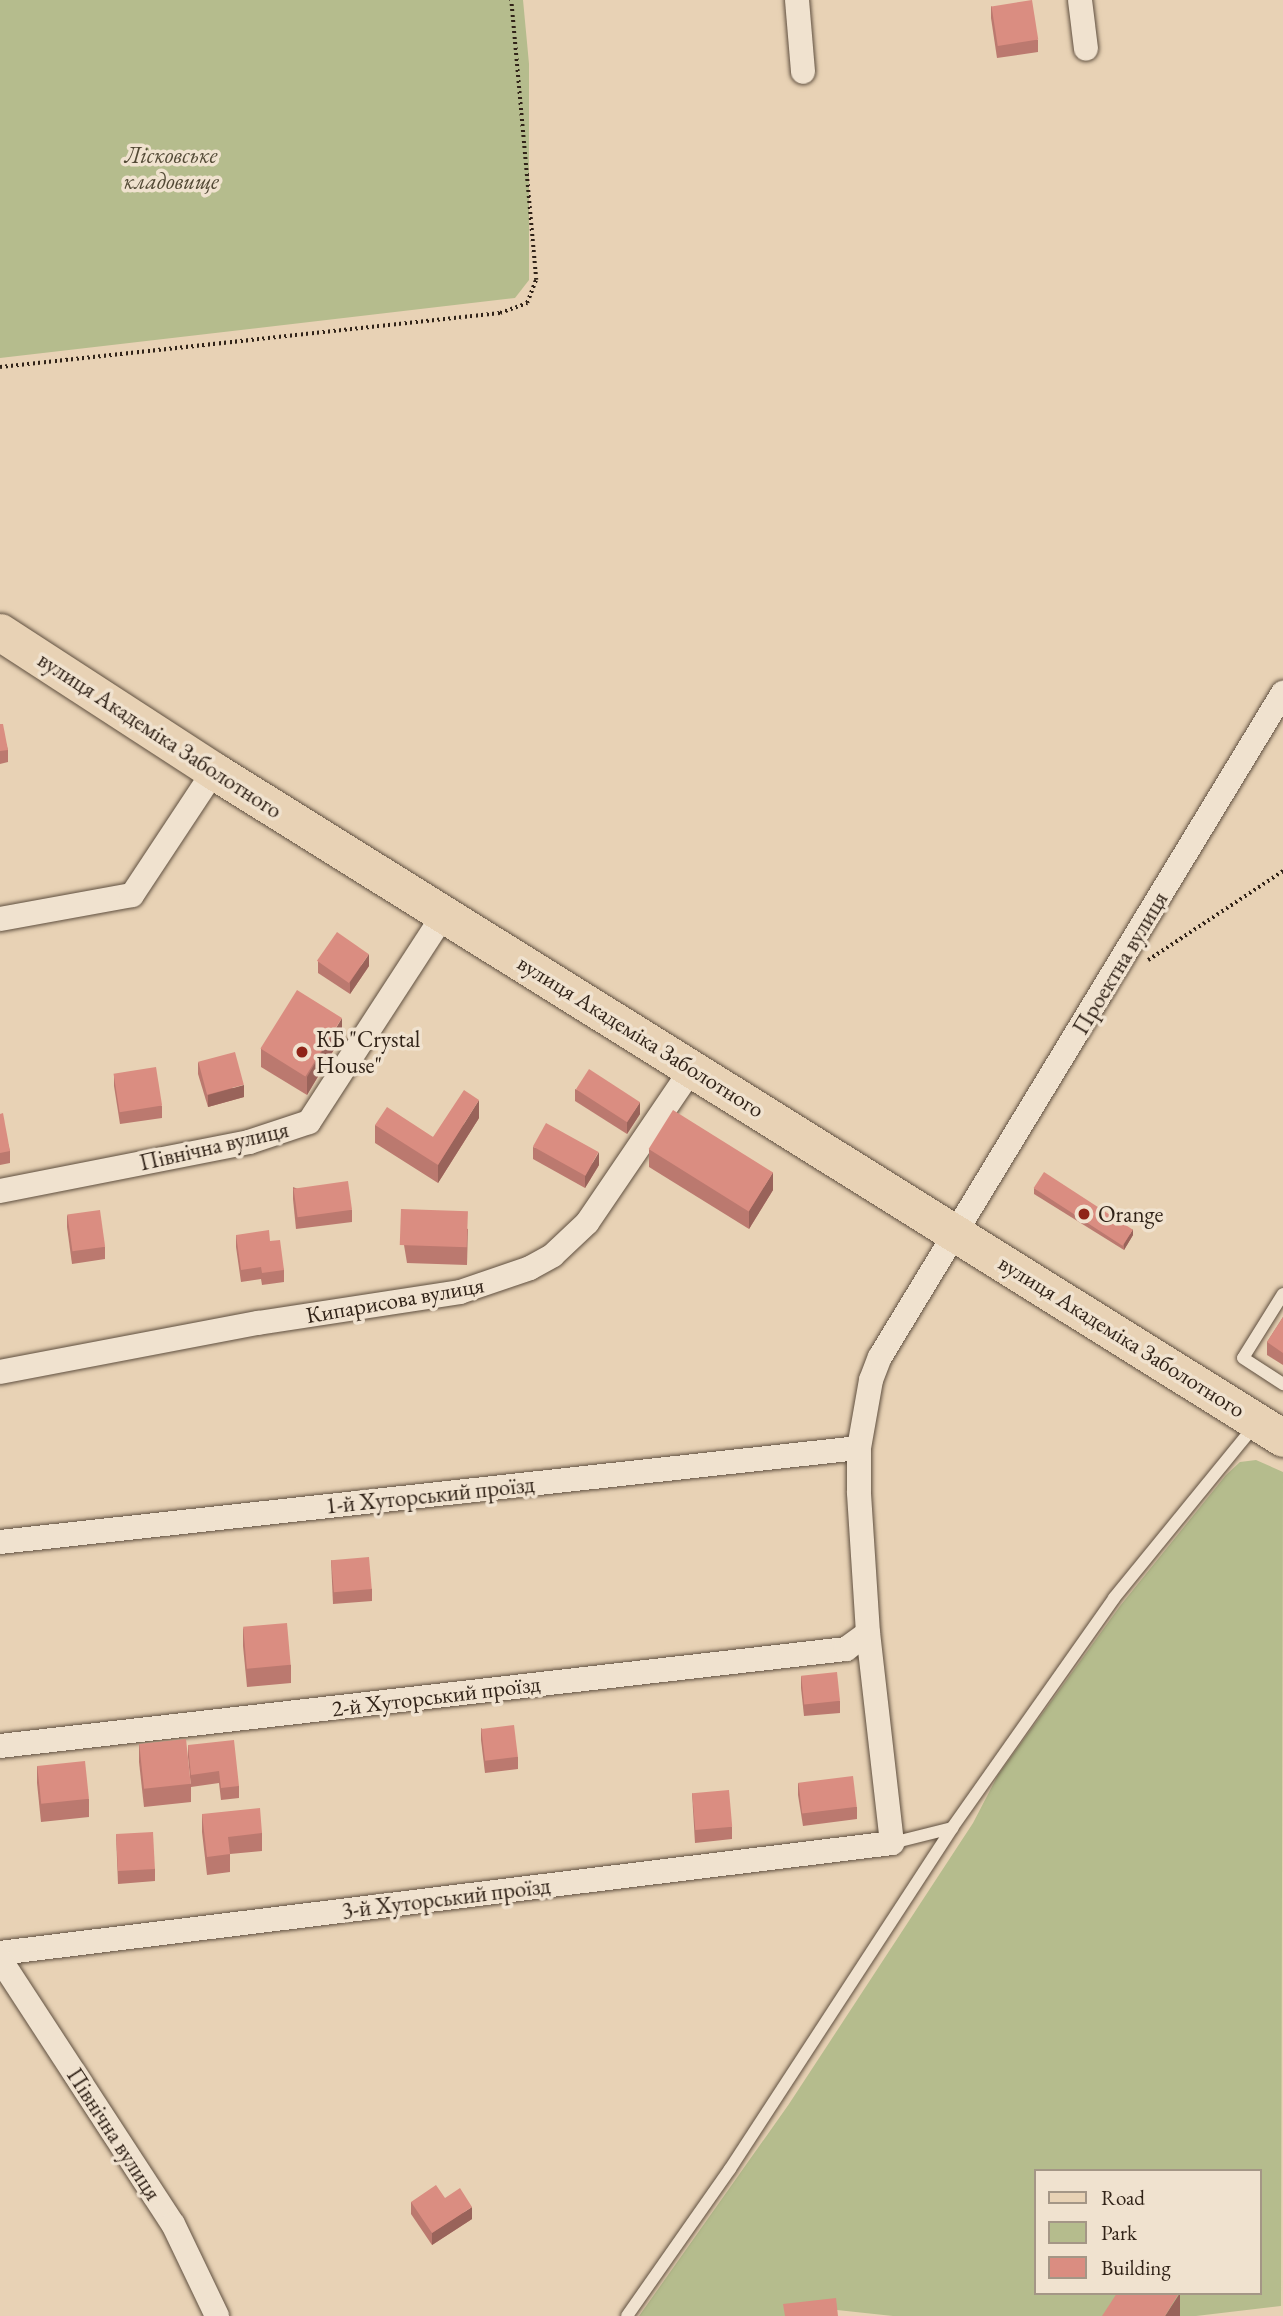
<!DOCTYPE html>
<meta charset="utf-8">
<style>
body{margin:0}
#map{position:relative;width:1283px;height:2316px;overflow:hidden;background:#e8d2b5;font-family:"EB Garamond",serif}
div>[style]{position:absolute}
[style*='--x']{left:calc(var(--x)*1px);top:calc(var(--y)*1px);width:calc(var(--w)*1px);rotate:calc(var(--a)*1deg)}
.green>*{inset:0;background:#b5bc8d}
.path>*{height:3.5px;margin-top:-1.75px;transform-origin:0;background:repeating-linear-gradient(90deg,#312318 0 2px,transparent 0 5.5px)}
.roads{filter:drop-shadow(0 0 2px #5f4f3f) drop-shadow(0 0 2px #5f4f3f)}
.service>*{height:12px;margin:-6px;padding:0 6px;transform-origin:6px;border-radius:6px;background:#f0e2cf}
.minor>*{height:24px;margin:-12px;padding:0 12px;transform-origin:12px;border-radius:12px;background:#f0e2cf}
.primary>*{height:37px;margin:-18.5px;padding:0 18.5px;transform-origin:18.5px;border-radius:18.5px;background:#e8d2b5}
.wall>*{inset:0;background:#bb796f}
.shaded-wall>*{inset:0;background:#99635a}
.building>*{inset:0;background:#da8d81;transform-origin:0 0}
.dots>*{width:19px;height:19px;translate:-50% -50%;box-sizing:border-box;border:4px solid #f0e2cf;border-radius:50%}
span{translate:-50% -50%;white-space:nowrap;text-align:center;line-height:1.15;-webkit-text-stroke:7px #f0e2cf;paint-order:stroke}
.park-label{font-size:23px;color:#524935;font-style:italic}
.street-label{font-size:23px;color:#312318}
.poi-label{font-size:23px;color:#312318}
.left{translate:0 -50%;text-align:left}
.legend{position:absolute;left:1034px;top:2169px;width:228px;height:126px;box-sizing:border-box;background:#f0e2cf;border:2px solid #a49686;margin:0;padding:9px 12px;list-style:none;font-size:21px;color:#312318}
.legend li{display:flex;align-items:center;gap:14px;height:35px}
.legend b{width:35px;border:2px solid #a49686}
</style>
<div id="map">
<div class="green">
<i style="clip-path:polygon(0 0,523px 0,529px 64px,529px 280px,515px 298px,0 358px)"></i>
<i style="clip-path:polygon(evenodd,1256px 1460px,1283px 1472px,1281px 2306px,1196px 2316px,893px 2316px,837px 2310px,821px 2316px,639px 2316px,789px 2104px,973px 1823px,998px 1775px,1120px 1606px,1226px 1475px,1240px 1462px,1256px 1460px,1036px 2171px,1260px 2171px,1260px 2293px,1036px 2293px,1036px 2171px)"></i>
</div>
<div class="path">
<i style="--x:0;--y:367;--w:503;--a:-6.16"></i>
<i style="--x:500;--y:313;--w:29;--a:-20"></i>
<i style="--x:527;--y:303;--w:25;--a:-69"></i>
<i style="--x:536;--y:280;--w:281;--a:-95.1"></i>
<i style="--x:1148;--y:960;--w:162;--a:-33.4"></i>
</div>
<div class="roads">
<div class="service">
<i style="--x:1283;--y:1294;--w:75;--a:122"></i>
<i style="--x:1243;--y:1358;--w:48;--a:33"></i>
<i style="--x:892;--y:1843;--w:62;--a:-14"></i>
<i style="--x:627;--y:2316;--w:179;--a:-55"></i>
<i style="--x:730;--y:2169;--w:407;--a:-56.9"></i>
<i style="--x:952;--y:1828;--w:281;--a:-54.8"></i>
<i style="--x:1114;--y:1598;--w:223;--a:-50.8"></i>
</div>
<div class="minor">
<i style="--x:797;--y:0;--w:72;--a:85.2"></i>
<i style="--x:1080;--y:0;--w:49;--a:83"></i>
<i style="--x:0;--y:919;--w:134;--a:-10.3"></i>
<i style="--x:132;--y:895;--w:149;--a:-56.5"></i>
<i style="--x:0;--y:1191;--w:254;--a:-11.1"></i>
<i style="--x:249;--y:1142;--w:63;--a:-18.4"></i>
<i style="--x:309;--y:1122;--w:248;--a:-57"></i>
<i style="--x:0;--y:1372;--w:263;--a:-10.8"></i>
<i style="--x:258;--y:1323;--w:204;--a:-8.7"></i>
<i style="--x:460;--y:1292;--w:74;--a:-18.9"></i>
<i style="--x:530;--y:1268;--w:26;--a:-29"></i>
<i style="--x:553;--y:1255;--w:47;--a:-43.3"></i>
<i style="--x:587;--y:1223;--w:189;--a:-55.8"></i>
<i style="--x:0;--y:1542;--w:864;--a:-6.25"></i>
<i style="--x:0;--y:1746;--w:852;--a:-6.54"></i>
<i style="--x:846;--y:1649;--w:27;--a:-36"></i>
<i style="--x:0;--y:1953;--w:899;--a:-7.03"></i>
<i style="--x:892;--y:1843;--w:211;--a:-96.5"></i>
<i style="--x:868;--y:1633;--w:141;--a:-93.7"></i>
<i style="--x:859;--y:1492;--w:44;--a:-90"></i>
<i style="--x:859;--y:1448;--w:69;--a:-80"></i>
<i style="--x:871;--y:1380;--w:25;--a:-69"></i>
<i style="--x:880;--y:1357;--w:777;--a:-58.75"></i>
<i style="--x:0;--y:1959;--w:316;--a:56.9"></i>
<i style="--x:173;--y:2224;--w:102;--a:64.4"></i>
</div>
<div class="primary">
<i style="--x:0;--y:632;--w:255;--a:33"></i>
<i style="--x:214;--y:771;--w:1260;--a:31.96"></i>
</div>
</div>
<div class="wall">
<i style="clip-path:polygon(991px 6px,1038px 40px,1038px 52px,997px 58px,991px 18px)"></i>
<i style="clip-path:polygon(0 724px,8px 750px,8px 762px,0 764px)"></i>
<i style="clip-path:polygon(318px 961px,369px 966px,350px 994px,318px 973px)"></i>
<i style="clip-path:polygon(342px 1036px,307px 1095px,261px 1067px,261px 1049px)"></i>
<i style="clip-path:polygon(198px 1062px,244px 1097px,208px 1107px,198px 1074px)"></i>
<i style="clip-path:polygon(114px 1074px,162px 1106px,162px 1118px,120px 1124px,114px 1086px)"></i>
<i style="clip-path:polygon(575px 1089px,640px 1114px,627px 1134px,575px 1101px)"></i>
<i style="clip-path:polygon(0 1114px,10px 1151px,10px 1163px,0 1165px)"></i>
<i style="clip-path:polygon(479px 1118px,438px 1183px,375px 1143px,375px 1125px,433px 1137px)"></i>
<i style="clip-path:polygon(533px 1147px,599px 1165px,585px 1188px,533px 1159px)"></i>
<i style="clip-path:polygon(649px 1149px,773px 1190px,749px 1229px,649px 1167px)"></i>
<i style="clip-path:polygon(293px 1187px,352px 1210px,352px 1222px,296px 1229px,293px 1199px)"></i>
<i style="clip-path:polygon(1034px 1188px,1133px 1235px,1124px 1250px,1034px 1194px)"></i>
<i style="clip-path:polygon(401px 1209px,468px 1229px,467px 1265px,407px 1263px,401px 1227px)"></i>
<i style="clip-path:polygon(67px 1215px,105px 1247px,105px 1259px,72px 1264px,67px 1227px)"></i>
<i style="clip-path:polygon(236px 1235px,270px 1241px,284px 1270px,284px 1282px,262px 1285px,261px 1279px,241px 1282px,236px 1247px)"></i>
<i style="clip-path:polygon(1283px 1317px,1283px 1365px,1267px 1355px,1267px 1342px)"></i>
<i style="clip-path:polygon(331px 1560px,372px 1589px,372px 1601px,333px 1604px)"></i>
<i style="clip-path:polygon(243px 1628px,291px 1665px,291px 1683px,247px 1687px,243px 1646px)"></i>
<i style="clip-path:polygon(801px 1676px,840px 1701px,840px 1713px,804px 1716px,801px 1688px)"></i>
<i style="clip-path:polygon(481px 1728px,518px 1757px,518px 1769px,485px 1773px,481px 1740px)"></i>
<i style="clip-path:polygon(139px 1744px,191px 1784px,191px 1802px,144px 1807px,139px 1762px)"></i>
<i style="clip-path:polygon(188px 1745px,239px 1786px,239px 1798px,221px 1800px,219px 1783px,191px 1787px,188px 1757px)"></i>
<i style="clip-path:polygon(37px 1766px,89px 1799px,89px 1817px,41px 1822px,37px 1783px)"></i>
<i style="clip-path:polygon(798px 1783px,857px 1807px,857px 1819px,803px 1826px,798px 1795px)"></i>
<i style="clip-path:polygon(692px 1793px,732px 1827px,732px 1839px,695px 1843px)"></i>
<i style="clip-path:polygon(202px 1814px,262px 1833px,262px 1851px,230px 1854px,230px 1872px,207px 1875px,202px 1832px)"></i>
<i style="clip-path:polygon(116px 1834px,155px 1869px,155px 1881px,118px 1884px)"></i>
<i style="clip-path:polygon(445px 2198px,472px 2219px,432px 2245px,411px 2214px,411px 2202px)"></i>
</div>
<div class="shaded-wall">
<i style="clip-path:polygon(369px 954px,369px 966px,350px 994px,350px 982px)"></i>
<i style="clip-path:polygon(342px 1018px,342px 1036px,307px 1095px,307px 1077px)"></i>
<i style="clip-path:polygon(244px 1085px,244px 1097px,208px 1107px,208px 1095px)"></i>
<i style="clip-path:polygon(479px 1100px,479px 1118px,438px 1183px,438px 1165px)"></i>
<i style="clip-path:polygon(640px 1102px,640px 1114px,627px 1134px,627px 1122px)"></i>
<i style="clip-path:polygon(599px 1152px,599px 1165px,585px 1188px,585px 1176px)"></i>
<i style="clip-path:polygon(773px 1172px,773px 1190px,749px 1229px,749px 1211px)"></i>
<i style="clip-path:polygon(1133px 1229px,1133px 1235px,1124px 1250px,1124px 1244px)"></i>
<i style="clip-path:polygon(472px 2207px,472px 2219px,432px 2245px,432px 2233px)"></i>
<i style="clip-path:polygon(1180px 2293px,1180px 2316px,1165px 2316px)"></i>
</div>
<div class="building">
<i style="left:1032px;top:0;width:40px;height:41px;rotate:81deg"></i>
<i style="clip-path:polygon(0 724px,3px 724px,8px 750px,0 751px)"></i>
<i style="left:337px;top:932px;width:39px;height:35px;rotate:35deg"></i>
<i style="left:297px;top:990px;width:53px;height:69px;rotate:32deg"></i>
<i style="left:235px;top:1052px;width:34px;height:38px;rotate:75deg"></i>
<i style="left:156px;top:1067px;width:39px;height:43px;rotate:81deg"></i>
<i style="left:589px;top:1069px;width:61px;height:24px;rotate:33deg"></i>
<i style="clip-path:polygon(464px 1090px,479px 1100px,438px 1165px,375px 1125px,387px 1107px,433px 1137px)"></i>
<i style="left:673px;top:1110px;width:118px;height:46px;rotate:32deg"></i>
<i style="clip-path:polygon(3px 1113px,10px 1151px,0 1153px,0 1114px)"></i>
<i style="left:546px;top:1123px;width:60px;height:27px;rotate:29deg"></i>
<i style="left:1044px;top:1172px;width:106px;height:19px;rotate:33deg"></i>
<i style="left:348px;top:1181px;width:29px;height:55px;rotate:82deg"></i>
<i style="left:401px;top:1209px;width:67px;height:36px;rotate:2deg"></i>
<i style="left:100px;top:1210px;width:37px;height:33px;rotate:82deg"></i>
<i style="clip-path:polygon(269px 1230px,270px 1241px,280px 1240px,284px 1270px,262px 1273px,261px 1267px,241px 1270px,236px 1235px)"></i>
<i style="clip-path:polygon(1283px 1317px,1283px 1353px,1267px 1342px)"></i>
<i style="left:369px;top:1557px;width:32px;height:38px;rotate:85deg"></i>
<i style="left:287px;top:1623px;width:42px;height:44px;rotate:85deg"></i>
<i style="left:837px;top:1672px;width:29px;height:36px;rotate:84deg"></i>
<i style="left:514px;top:1725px;width:32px;height:33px;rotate:83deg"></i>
<i style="left:186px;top:1739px;width:45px;height:47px;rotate:84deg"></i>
<i style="clip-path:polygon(234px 1740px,239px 1786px,221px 1788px,219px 1771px,191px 1775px,188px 1745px)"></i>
<i style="left:85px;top:1761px;width:38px;height:48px;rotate:84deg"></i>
<i style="left:853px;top:1776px;width:31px;height:55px;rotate:83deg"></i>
<i style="left:729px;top:1790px;width:37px;height:37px;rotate:85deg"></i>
<i style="clip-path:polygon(260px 1808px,262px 1833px,228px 1837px,230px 1854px,207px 1857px,202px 1814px)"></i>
<i style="left:153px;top:1832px;width:37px;height:37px;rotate:87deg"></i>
<i style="clip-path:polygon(436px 2185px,445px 2198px,460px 2188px,472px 2207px,432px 2233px,411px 2202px)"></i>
<i style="clip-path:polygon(1117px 2293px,1179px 2293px,1165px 2316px,1102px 2316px)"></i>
<i style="clip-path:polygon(836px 2298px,838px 2316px,785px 2316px,783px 2304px)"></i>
</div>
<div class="dots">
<i style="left:302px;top:1052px;background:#8f2418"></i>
<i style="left:1084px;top:1214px;background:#8f2418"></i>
</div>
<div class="park-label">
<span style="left:171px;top:168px">Лісковське<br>кладовище</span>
</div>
<div class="street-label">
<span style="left:160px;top:735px;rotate:33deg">вулиця Академіка Заболотного</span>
<span style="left:1120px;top:963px;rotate:-59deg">Проектна вулиця</span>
<span style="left:641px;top:1036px;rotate:32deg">вулиця Академіка Заболотного</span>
<span style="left:214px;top:1146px;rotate:-13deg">Північна вулиця</span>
<span style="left:395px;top:1300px;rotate:-10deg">Кипарисова вулиця</span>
<span style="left:1122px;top:1336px;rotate:32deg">вулиця Академіка Заболотного</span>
<span style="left:430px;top:1495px;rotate:-6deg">1-й Хуторський проїзд</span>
<span style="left:436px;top:1696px;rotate:-7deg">2-й Хуторський проїзд</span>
<span style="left:446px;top:1898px;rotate:-7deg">3-й Хуторський проїзд</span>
<span style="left:114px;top:2134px;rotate:57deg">Північна вулиця</span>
</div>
<div class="poi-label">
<span class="left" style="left:316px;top:1052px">КБ "Crystal<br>House"</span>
<span class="left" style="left:1098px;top:1214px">Orange</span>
</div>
<ul class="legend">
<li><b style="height:9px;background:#e8d2b5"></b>Road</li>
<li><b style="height:19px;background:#b5bc8d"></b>Park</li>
<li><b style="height:19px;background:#da8d81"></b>Building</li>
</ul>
</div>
